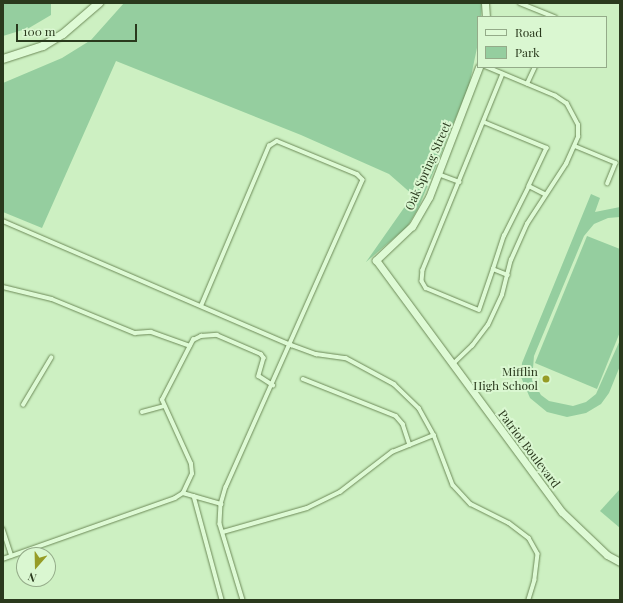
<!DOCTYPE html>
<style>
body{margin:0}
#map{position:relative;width:623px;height:603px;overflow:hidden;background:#cdf0c2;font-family:"Playfair Display",serif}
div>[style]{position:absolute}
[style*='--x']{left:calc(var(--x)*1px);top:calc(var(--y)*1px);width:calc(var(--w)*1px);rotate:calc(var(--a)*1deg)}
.green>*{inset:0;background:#95ce9f}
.roads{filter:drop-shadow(0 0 1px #6d8a58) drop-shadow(0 0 1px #6d8a58)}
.service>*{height:3.5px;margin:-1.75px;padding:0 1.75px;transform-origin:1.75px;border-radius:1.75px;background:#defad5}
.minor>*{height:7px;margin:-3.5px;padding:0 3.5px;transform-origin:3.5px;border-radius:3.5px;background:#defad5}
.tertiary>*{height:8px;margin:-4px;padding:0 4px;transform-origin:4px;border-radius:4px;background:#defad5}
.dots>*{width:11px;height:11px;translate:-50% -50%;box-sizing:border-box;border:2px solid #daf7d1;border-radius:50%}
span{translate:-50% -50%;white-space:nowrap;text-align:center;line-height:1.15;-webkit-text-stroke:4px #daf7d1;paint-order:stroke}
.street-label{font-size:12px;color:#2a391d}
.poi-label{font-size:12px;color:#2a391d}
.right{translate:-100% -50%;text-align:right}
.frame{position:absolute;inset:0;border:4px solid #2a391d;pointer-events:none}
.legend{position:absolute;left:477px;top:16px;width:130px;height:52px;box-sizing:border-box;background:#daf7d1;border:1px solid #94ab89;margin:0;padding:5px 7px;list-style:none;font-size:12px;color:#2a391d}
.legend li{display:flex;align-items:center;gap:8px;height:20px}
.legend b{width:20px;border:1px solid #94ab89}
.north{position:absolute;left:16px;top:547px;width:40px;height:40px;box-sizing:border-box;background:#daf7d1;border:1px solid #94ab89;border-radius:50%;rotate:200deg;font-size:11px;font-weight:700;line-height:16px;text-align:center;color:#2a391d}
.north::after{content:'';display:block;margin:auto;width:14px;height:18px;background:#969c26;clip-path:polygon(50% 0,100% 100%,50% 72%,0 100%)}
.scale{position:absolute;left:16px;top:24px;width:121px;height:18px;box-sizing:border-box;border:2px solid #2a391d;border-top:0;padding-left:5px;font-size:12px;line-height:14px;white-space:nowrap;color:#2a391d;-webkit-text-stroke:3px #daf7d1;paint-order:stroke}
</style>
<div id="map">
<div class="green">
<i style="clip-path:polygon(3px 3px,51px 3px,51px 15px,29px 28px,3px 36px)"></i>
<i style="clip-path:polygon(124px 3px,482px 3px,481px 17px,478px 17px,478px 43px,469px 86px,418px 209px,407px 227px,366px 262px,413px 195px,389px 174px,301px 135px,116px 61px,42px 228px,3px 212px,3px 83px,62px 58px,91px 40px)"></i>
<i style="clip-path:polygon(591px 194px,600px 198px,595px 212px,620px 207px,620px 217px,608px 218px,594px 224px,584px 236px,534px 356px,532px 380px,541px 395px,549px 401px,573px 406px,586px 402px,596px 394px,620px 340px,620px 366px,609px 393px,601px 404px,586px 413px,567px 417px,547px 412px,530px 398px,521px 377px,522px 363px)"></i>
<i style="clip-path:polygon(587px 236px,620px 249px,620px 332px,597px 389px,535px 363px)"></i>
<i style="clip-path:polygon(620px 489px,620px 528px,600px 511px)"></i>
</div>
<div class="roads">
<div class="service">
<i style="--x:520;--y:3;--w:38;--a:22"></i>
<i style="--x:503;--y:74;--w:212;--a:112.2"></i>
<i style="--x:423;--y:270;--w:11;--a:95"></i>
<i style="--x:422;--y:281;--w:8;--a:60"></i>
<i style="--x:426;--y:288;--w:57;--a:22.5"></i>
<i style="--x:479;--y:310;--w:43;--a:-71.1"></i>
<i style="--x:493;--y:269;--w:16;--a:22"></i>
<i style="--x:527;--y:84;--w:19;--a:-65"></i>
<i style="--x:484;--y:122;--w:68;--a:22.4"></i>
<i style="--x:547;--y:148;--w:42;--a:115.3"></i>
<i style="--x:575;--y:146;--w:44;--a:22.5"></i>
<i style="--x:616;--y:163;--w:22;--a:112"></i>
<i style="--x:438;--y:174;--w:23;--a:20"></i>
<i style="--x:3;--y:221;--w:314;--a:23.3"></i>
<i style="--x:291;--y:345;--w:27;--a:20"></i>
<i style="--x:316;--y:354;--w:30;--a:8"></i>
<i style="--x:346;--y:358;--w:55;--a:28.4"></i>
<i style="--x:394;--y:384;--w:35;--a:44"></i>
<i style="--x:419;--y:408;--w:31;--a:61"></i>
<i style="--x:434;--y:435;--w:53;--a:69.2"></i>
<i style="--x:453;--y:485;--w:26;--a:47"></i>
<i style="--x:471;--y:504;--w:42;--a:26.6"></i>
<i style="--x:509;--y:523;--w:25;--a:37"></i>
<i style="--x:529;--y:538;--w:18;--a:61"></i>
<i style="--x:538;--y:554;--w:26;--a:97"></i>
<i style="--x:535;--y:580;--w:21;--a:107"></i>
<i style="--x:493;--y:269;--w:35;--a:-72"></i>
<i style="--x:504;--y:236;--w:56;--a:-63.4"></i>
<i style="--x:529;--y:186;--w:18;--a:27"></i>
<i style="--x:3;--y:287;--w:50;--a:13.8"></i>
<i style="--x:52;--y:299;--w:90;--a:22.3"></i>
<i style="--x:135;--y:333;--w:16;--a:-4"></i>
<i style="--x:151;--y:332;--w:41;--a:19.7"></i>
<i style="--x:201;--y:306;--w:174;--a:-67"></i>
<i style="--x:269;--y:146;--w:9;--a:-32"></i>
<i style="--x:277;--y:141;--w:87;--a:22.4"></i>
<i style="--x:357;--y:174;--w:8;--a:45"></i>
<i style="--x:363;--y:180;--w:336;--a:114"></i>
<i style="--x:226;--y:487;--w:18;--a:106"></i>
<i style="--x:221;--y:504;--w:20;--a:93"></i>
<i style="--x:220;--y:524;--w:79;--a:73.2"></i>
<i style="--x:452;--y:365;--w:28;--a:-44"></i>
<i style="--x:472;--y:346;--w:26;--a:-53"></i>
<i style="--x:488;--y:325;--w:33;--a:-65"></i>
<i style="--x:502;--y:295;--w:36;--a:-76"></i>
<i style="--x:511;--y:260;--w:39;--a:-66"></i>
<i style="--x:527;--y:224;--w:72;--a:-57"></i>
<i style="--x:566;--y:164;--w:30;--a:-66"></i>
<i style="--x:578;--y:137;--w:12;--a:-90"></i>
<i style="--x:578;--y:125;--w:24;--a:-118"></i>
<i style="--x:567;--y:104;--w:14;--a:-146"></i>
<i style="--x:555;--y:96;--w:75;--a:-157.2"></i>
<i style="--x:303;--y:379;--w:100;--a:21.7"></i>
<i style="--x:396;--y:416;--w:11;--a:49"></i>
<i style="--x:403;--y:424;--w:22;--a:72"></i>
<i style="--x:23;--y:405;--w:55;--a:-59.2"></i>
<i style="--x:142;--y:412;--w:23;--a:-15"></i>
<i style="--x:183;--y:493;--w:40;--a:16"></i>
<i style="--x:194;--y:496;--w:108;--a:74.9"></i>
<i style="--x:3;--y:529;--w:28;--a:72"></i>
<i style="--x:223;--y:532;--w:87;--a:-15.9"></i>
<i style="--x:307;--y:508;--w:37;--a:-26"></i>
<i style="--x:340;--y:492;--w:66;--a:-37.6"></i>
<i style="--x:392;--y:452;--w:45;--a:-22"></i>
<i style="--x:3;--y:559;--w:182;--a:-19.5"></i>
<i style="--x:175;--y:498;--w:9;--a:-32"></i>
<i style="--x:183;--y:493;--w:21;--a:-65"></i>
<i style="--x:192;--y:474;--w:10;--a:-96"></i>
<i style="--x:191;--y:464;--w:70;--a:-114.4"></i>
<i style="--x:162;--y:400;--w:68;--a:-62.7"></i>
<i style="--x:193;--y:340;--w:9;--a:-27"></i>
<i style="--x:201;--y:336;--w:16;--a:-4"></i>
<i style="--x:217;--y:335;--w:48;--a:23.4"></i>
<i style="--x:261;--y:354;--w:5;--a:53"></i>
<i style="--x:264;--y:358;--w:19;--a:106"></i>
<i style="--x:259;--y:376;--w:17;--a:33"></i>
</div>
<div class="minor">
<i style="--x:485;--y:3;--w:14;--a:86"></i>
<i style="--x:479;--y:67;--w:139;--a:111"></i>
<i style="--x:429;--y:197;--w:34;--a:120"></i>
<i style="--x:412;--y:226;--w:50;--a:136.6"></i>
<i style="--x:376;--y:260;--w:313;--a:53.6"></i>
<i style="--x:562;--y:512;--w:62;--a:43.7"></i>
<i style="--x:607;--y:555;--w:15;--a:28"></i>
</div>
<div class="tertiary">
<i style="--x:3;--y:59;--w:42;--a:-18"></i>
<i style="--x:43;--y:46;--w:23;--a:-31"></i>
<i style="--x:63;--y:34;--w:48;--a:-40.7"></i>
</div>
</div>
<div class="dots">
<i style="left:546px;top:379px;background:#969c26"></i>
</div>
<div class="street-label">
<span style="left:428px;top:166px;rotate:-66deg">Oak Spring Street</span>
<span style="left:529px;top:449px;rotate:53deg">Patriot Boulevard</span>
</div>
<div class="poi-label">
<span class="right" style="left:538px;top:379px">Mifflin<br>High School</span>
</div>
<div class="frame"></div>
<ul class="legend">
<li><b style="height:5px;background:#defad5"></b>Road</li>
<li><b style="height:11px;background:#95ce9f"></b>Park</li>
</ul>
<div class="north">N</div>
<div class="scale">100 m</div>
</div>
